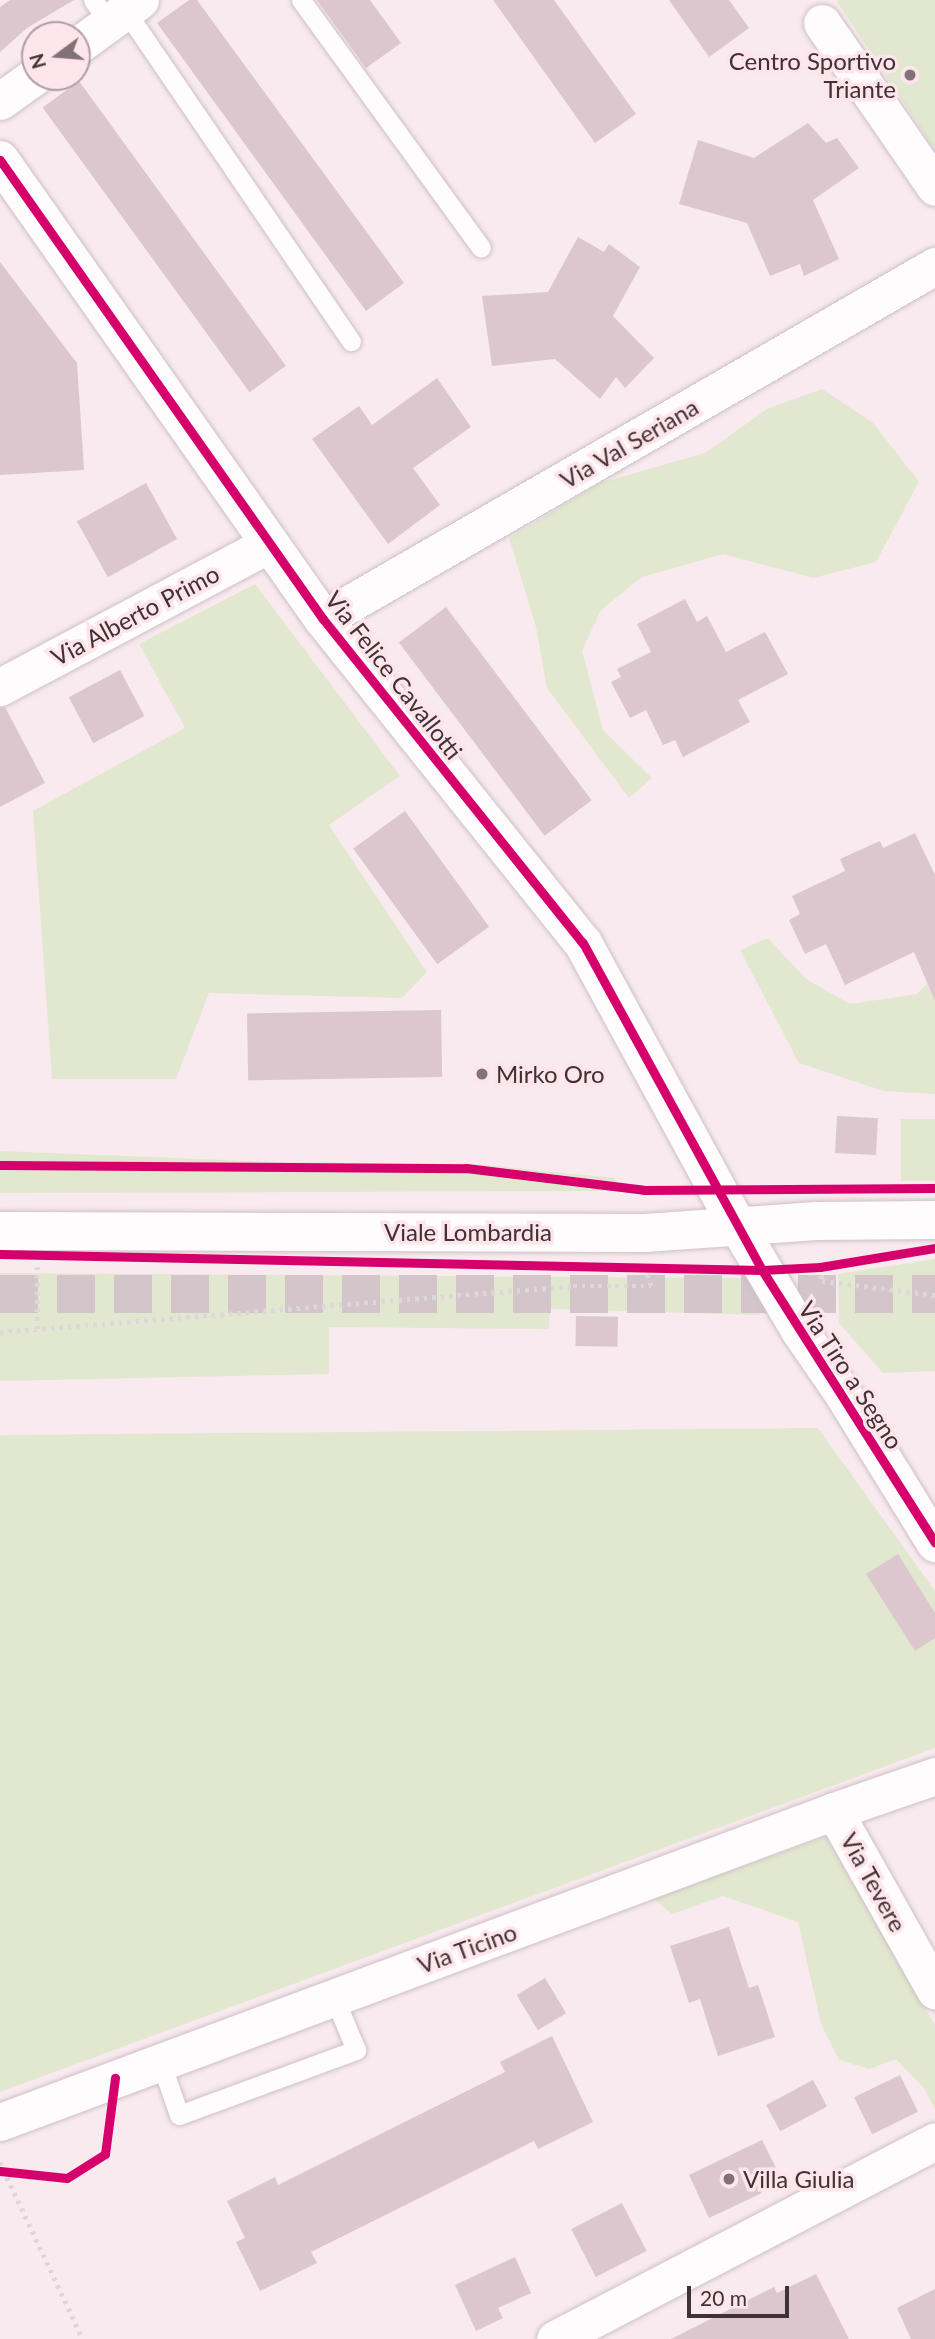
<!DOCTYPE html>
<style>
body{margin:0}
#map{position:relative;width:935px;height:2339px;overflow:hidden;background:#f8eaee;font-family:Lato,sans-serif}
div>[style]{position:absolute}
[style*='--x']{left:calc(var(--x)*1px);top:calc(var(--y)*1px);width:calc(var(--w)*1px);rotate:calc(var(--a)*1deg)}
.green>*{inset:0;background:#e2e8cf;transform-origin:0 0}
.building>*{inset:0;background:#dcc7ce;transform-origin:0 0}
.highway-tunnel>*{height:38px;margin-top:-19px;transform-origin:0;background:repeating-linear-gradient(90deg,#d3c5c9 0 38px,transparent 0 57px)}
.path>*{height:4.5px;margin-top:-2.25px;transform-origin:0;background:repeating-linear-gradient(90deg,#dcd8d9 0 3.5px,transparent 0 8.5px)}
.roads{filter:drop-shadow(0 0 2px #cec0c4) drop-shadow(0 0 2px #cec0c4)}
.lane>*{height:19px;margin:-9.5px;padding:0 9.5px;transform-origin:9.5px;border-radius:9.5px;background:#fefcfc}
.street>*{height:37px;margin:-18.5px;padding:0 18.5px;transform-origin:18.5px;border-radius:18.5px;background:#fefcfc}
.secondary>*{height:38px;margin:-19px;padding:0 19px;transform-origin:19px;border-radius:19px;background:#fefcfc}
.cycleway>*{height:9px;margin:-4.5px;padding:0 4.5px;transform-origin:4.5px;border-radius:4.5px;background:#d6006c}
.dots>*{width:19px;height:19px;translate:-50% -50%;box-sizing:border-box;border:4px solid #fee4eb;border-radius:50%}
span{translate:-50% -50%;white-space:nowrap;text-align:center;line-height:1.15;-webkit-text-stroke:7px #fee4eb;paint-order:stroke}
.poi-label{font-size:24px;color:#403135}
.right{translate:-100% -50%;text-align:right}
.left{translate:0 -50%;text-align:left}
.street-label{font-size:24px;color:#403135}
.north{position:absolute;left:21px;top:21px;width:70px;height:70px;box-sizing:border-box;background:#fee4eb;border:2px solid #b29ca2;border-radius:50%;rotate:254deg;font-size:19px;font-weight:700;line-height:28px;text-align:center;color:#403135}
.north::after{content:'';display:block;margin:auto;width:24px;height:32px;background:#807276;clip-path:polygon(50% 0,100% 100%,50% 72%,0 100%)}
.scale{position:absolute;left:687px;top:2286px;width:102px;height:32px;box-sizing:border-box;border:4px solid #403135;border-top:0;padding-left:9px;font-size:21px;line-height:24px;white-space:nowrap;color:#403135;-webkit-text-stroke:5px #fee4eb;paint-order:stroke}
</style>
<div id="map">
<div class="green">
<i style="clip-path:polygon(836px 0,935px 0,935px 150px)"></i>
<i style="clip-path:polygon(822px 389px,873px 423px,919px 482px,876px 562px,813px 578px,723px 554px,642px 577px,601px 610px,582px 651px,603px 730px,652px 778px,629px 798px,547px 688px,536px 627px,509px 538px,600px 483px,705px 453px,767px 409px)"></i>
<i style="clip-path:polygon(255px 584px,400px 776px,329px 825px,427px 972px,402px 998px,209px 993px,176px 1079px,52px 1079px,33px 811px,185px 728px,139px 644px)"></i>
<i style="clip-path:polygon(768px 938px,806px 979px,850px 1004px,917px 994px,935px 976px,935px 1094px,884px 1091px,799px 1063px,740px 950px)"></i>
<i style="left:935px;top:1119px;width:62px;height:34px;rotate:90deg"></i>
<i style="clip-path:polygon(0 1151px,277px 1162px,474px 1164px,615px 1178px,619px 1191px,0 1193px)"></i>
<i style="clip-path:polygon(935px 1259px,935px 1371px,883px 1373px,839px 1323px,838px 1274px)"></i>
<i style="clip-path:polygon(0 1273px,739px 1278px,760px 1315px,550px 1309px,549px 1329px,329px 1327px,329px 1374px,0 1381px)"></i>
<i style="clip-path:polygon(818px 1428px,935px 1591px,935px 1748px,0 2092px,0 1435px)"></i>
<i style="clip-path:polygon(826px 1837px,935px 2025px,935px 2109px,924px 2088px,896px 2059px,869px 2069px,839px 2060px,821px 2024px,798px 1922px,723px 1896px,672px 1914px,653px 1898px)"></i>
</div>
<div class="building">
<i style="clip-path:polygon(10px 0,74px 0,27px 28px,0 52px,0 7px)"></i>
<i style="clip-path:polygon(189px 0,197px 0,404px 283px,366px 311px,157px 23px)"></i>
<i style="clip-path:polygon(317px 0,370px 0,401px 43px,366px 68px)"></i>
<i style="clip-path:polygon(493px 0,554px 0,636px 114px,595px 143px)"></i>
<i style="clip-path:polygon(669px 0,729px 0,749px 28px,709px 57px)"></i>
<i style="left:79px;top:81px;width:352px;height:45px;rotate:54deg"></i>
<i style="clip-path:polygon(808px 123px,826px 143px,837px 138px,859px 168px,813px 200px,839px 259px,804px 276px,800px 264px,770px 276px,747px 223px,679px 204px,698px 140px,754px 158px)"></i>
<i style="clip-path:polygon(578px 237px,604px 252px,609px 244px,640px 267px,613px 316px,654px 358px,625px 388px,616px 377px,600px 399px,555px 359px,492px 366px,482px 296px,548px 292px)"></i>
<i style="clip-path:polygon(0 262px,77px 363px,84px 470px,0 475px)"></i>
<i style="clip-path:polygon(437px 378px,471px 427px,413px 468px,440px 505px,388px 544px,312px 439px,359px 406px,372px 425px)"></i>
<i style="left:146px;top:483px;width:64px;height:79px;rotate:61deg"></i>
<i style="clip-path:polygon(685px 599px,697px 622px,707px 616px,726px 652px,765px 632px,788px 674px,738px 700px,750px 722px,683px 757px,675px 740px,663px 745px,646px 710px,630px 718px,611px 682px,621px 677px,617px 669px,651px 652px,637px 624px)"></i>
<i style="left:446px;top:607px;width:242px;height:59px;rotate:53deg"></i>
<i style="left:120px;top:670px;width:52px;height:58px;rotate:62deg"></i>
<i style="clip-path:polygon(5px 707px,45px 783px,0 807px,0 708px)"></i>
<i style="left:405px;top:811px;width:143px;height:64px;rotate:54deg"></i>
<i style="clip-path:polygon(915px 833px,935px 875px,935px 1001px,914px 952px,845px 985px,826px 944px,805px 954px,789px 920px,800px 914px,792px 896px,845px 871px,840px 859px,880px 841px,883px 848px)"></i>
<i style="left:441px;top:1010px;width:67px;height:194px;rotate:89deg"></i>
<i style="left:837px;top:1116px;width:41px;height:37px;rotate:3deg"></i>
<i style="left:576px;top:1316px;width:42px;height:30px;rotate:1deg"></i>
<i style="clip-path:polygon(898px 1554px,935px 1613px,935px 1638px,915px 1651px,866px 1574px)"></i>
<i style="clip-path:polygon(729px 1927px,749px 1988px,758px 1985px,775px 2037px,718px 2056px,700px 1999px,689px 2003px,670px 1946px)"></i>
<i style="left:545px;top:1978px;width:41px;height:33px;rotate:59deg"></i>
<i style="clip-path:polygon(552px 2036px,593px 2122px,538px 2149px,534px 2141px,311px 2252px,317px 2263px,260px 2291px,236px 2242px,245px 2238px,227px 2201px,275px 2177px,278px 2185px,505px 2072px,500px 2062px)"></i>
<i style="left:900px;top:2075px;width:41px;height:51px;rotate:64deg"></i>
<i style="left:813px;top:2080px;width:30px;height:53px;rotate:62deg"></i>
<i style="clip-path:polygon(762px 2140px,779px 2174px,757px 2184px,762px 2193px,709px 2218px,689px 2175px)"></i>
<i style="left:622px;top:2203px;width:54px;height:57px;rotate:63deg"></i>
<i style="clip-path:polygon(515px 2257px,531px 2293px,498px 2308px,503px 2318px,476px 2331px,455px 2285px)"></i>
<i style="clip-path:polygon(816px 2274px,849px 2339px,671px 2339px,774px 2287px,777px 2293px)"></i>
<i style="clip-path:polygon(935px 2289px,935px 2339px,911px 2339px,897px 2308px)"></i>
</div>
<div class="highway-tunnel">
<i style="--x:0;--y:1294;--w:935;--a:0"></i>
</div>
<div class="path">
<i style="--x:820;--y:1267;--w:14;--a:82"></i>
<i style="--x:822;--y:1281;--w:114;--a:7.1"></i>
<i style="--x:37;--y:1329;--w:62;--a:-90"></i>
<i style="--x:0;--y:1332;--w:575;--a:-4.59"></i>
<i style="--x:573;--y:1286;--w:78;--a:0"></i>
<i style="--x:651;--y:1286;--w:20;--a:-108"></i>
<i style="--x:0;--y:2162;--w:195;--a:64.9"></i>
</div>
<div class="roads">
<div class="lane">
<i style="--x:93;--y:0;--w:29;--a:54"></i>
<i style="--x:301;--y:0;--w:306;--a:54"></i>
<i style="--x:125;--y:10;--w:401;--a:55.7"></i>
<i style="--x:161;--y:2063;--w:55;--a:70.9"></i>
<i style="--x:179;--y:2115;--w:189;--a:-20.2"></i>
<i style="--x:356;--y:2050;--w:57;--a:-112.5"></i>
</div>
<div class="street">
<i style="--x:822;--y:23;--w:199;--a:55.4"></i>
<i style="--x:77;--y:46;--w:78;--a:-36.1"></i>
<i style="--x:0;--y:101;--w:43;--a:-35.5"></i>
<i style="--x:323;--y:619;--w:707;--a:-29.98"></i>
<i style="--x:0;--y:687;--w:305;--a:-28"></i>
<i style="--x:737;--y:1225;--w:122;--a:59.4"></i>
<i style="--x:799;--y:1330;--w:74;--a:55.5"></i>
<i style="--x:841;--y:1391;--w:179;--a:58.3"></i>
<i style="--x:834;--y:1811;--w:206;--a:60.6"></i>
<i style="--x:0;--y:2122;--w:890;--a:-20.45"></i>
<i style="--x:834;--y:1811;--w:107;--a:-19.1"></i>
<i style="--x:555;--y:2339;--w:428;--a:-27.5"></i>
</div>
<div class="secondary">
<i style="--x:0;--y:160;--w:561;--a:54.87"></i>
<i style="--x:323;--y:619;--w:415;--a:51.3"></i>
<i style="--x:583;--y:943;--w:321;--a:61.4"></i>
<i style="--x:0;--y:1231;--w:645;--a:0.18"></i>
<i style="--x:645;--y:1233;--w:172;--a:-4"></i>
<i style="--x:817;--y:1221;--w:118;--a:-0.5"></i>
</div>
</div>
<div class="cycleway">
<i style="--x:0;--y:160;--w:561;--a:54.87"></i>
<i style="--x:323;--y:619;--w:415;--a:51.3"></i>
<i style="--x:583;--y:943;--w:373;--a:61.3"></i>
<i style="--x:762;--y:1270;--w:323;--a:57.6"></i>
<i style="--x:0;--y:1165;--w:466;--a:0.4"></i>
<i style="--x:466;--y:1168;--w:179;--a:7"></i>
<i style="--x:644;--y:1190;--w:291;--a:-0.4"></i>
<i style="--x:0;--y:1254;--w:762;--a:1.2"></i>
<i style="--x:762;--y:1270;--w:58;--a:-3"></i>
<i style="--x:820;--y:1267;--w:117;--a:-9.4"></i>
<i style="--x:0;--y:2171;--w:67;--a:6"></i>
<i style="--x:67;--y:2178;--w:45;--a:-32.3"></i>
<i style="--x:105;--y:2154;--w:77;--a:-82.5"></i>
</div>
<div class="dots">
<i style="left:910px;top:75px;background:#807276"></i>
<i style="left:482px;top:1074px;background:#807276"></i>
<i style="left:729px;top:2179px;background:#807276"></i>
</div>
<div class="poi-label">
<span class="right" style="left:896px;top:75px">Centro Sportivo<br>Triante</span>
<span class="left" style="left:496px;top:1074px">Mirko Oro</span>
<span class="left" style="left:743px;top:2179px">Villa Giulia</span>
</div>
<div class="street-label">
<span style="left:629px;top:443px;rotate:-30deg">Via Val Seriana</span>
<span style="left:135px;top:615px;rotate:-28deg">Via Alberto Primo</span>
<span style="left:394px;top:675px;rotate:52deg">Via Felice Cavallotti</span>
<span style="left:468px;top:1232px">Viale Lombardia</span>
<span style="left:851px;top:1375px;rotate:57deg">Via Tiro a Segno</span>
<span style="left:874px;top:1882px;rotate:61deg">Via Tevere</span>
<span style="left:467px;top:1948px;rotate:-20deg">Via Ticino</span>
</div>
<div class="north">N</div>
<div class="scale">20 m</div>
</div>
